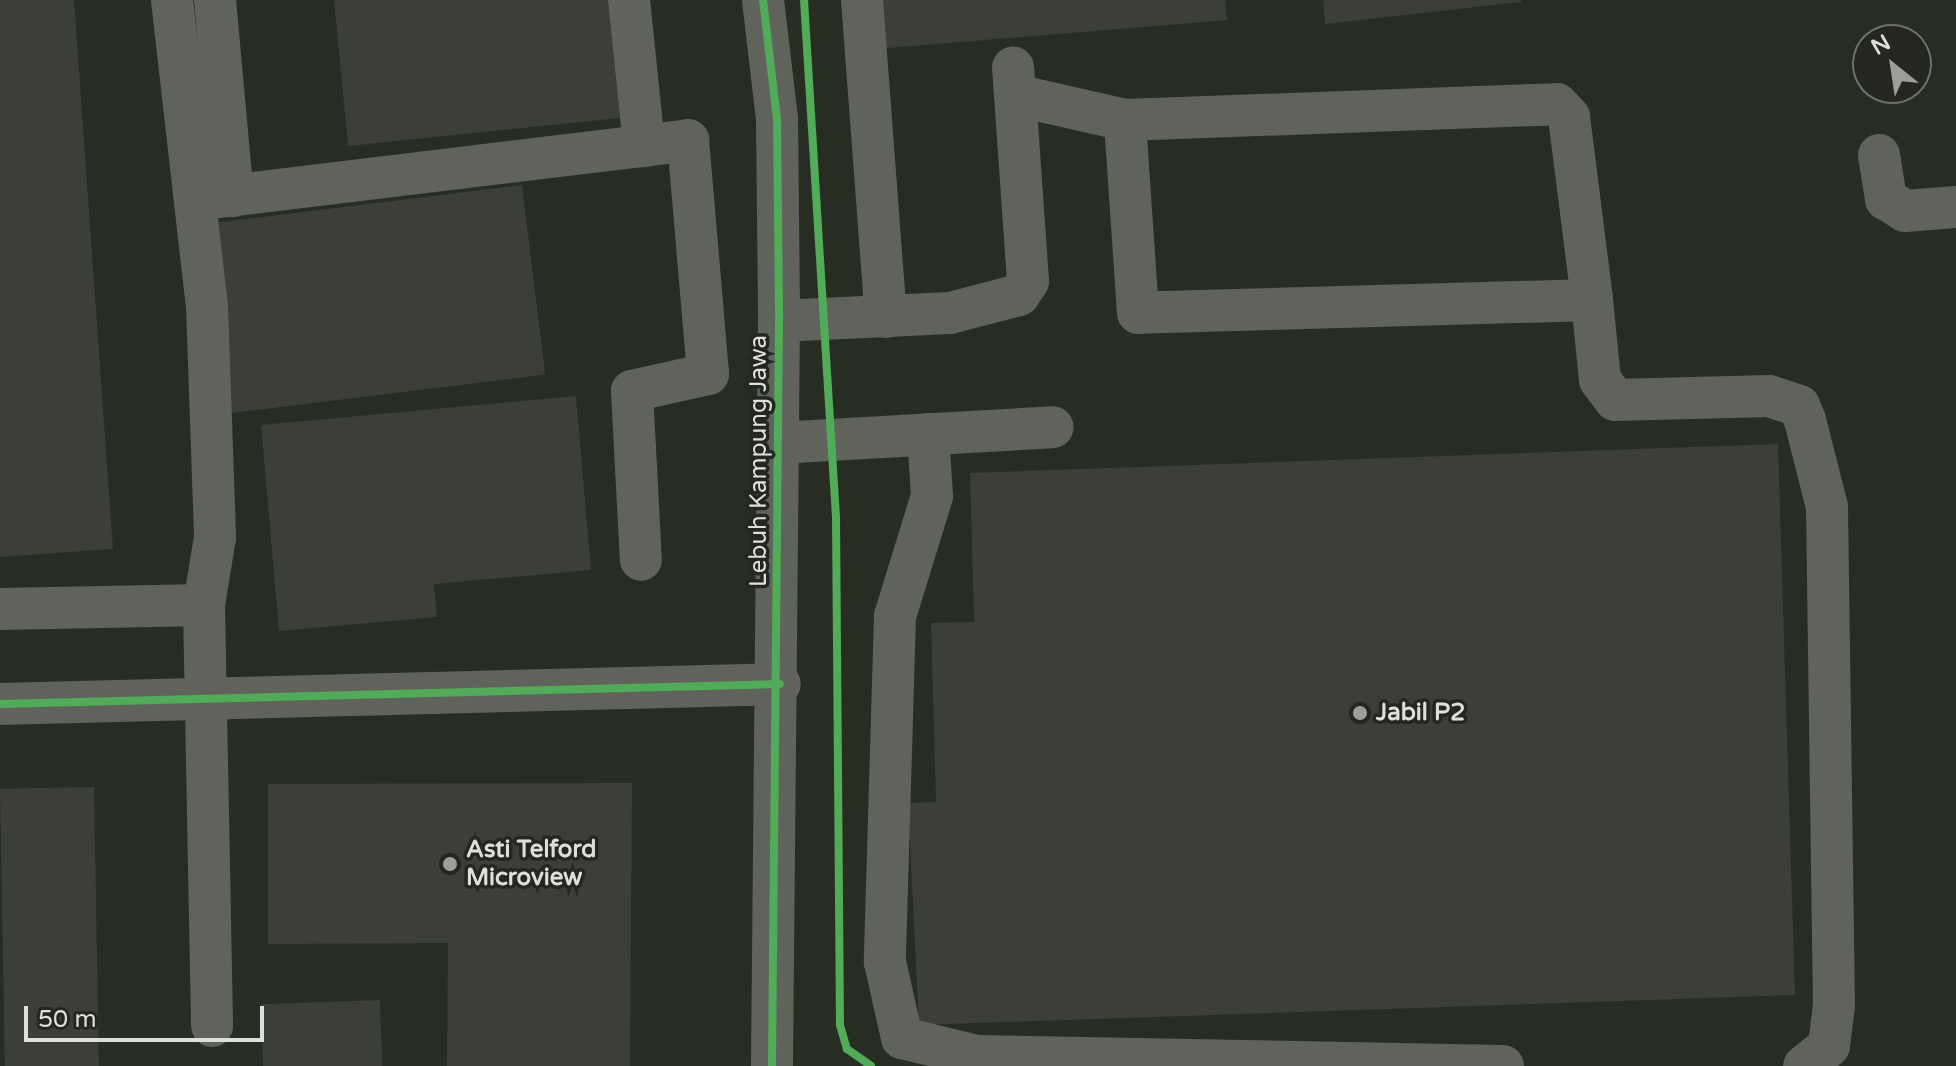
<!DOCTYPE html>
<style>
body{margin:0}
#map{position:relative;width:1956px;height:1066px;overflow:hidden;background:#242621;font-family:"Varela Round",sans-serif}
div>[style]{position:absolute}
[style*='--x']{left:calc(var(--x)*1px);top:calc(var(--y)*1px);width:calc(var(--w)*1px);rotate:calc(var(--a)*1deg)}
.built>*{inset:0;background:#272d22}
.building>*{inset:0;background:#3c3e3a;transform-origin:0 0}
.minor>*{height:42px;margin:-21px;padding:0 21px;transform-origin:21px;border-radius:21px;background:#60635b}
.cycleway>*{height:8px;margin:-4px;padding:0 4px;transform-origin:4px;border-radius:4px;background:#51ab58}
.dots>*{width:22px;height:22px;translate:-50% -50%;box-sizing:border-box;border:4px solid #242720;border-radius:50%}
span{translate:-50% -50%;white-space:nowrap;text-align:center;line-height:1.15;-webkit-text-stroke:7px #242720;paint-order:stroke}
.street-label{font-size:24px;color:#dddfdb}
.poi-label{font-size:24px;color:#dddfdb;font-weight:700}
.left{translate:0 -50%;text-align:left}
.north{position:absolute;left:1852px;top:24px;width:80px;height:80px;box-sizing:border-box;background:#242720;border:2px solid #6e716b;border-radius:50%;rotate:330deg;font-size:22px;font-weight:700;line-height:32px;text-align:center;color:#dddfdb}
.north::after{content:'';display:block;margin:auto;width:28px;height:36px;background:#9c9e9a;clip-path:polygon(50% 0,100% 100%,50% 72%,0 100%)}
.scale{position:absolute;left:24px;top:1006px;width:240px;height:36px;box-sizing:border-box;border:4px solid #dddfdb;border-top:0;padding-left:10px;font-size:24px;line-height:28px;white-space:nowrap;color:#dddfdb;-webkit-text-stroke:6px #242720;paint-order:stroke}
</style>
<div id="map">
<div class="built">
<i style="clip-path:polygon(evenodd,0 0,1956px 0,1956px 1066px,0 1066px,0 0,1868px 40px,1916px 40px,1916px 88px,1868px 88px,1868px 40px)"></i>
</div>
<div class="building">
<i style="clip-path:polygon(0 0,74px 0,113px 549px,0 557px)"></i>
<i style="clip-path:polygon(334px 0,608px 0,620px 118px,348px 146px)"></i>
<i style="clip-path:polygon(873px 0,1225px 0,1227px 20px,877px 49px)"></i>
<i style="clip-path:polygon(1323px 0,1521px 0,1521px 2px,1325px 24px)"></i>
<i style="left:522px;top:185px;width:191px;height:324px;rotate:83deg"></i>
<i style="clip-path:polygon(576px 396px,591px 570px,434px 584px,437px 617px,279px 631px,261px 425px)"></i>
<i style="clip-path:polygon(1778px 444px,1795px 995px,919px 1025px,908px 803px,936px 802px,931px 623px,974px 622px,970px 473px)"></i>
<i style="clip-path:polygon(632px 783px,630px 1066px,447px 1066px,448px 943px,268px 944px,268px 784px)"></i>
<i style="left:94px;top:787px;width:279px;height:94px;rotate:89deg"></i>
<i style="left:380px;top:1000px;width:66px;height:119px;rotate:88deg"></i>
</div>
<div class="minor">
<i style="--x:172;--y:0;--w:308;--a:83.5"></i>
<i style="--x:207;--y:306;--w:231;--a:88"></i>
<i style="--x:215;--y:537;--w:69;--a:99.2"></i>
<i style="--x:204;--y:605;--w:421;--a:88.9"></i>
<i style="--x:215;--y:0;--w:197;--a:84.8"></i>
<i style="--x:629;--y:0;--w:147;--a:84.1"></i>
<i style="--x:763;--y:0;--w:120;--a:83.3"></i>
<i style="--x:777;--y:119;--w:202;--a:89.4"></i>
<i style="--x:779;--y:321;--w:745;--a:90.54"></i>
<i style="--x:862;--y:0;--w:318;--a:85.7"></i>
<i style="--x:1015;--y:95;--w:113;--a:12.8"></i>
<i style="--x:1125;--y:120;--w:432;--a:-2.1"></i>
<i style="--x:1557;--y:104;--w:18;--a:47"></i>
<i style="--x:1569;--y:117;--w:184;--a:82.8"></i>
<i style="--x:1592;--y:300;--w:454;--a:178.4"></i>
<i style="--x:1138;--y:313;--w:193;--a:-93.9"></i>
<i style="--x:1879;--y:155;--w:45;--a:81"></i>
<i style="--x:1886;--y:199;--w:22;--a:32"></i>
<i style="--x:1905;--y:211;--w:51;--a:-4.5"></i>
<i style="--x:195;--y:200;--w:497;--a:-6.9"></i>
<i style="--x:688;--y:140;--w:235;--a:85.1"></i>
<i style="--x:708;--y:374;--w:78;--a:167.4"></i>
<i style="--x:632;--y:391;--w:169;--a:87"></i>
<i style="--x:1592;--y:300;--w:80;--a:84.3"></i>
<i style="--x:1600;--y:380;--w:25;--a:53"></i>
<i style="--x:1615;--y:400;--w:154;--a:-1.5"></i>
<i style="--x:1769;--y:396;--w:32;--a:18"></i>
<i style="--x:1799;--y:406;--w:15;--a:67"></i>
<i style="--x:1805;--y:420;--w:90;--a:75.8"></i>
<i style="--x:1827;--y:507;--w:498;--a:89.2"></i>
<i style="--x:1834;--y:1005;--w:41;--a:97"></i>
<i style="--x:1829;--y:1046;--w:32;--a:141"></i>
<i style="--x:779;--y:321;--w:171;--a:-2.7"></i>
<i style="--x:950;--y:313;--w:71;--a:-14.6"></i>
<i style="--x:1019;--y:295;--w:17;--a:-57"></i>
<i style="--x:1028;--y:281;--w:214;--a:-94"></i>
<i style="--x:928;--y:434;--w:62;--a:86.3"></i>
<i style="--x:932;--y:496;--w:126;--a:107.1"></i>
<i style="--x:895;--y:616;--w:346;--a:91.7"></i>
<i style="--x:885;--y:962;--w:78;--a:77.4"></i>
<i style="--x:902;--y:1038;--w:77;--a:13.5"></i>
<i style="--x:977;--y:1056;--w:526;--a:1.09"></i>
<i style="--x:778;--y:443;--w:275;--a:-3.3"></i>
<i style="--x:0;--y:609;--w:204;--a:-1.1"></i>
<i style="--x:0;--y:704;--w:780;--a:-1.47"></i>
</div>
<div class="cycleway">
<i style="--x:763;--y:0;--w:120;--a:83.3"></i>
<i style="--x:777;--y:119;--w:202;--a:89.4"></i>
<i style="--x:779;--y:321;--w:745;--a:90.54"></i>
<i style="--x:804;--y:0;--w:518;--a:86.46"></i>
<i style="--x:836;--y:517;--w:508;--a:89.55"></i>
<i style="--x:840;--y:1025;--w:25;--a:74"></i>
<i style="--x:847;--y:1049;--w:29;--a:35"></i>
<i style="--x:0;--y:704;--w:780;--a:-1.47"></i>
</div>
<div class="dots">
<i style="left:1360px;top:713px;background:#9c9e9a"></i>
<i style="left:450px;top:864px;background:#9c9e9a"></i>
</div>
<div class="street-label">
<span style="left:759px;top:461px;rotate:-90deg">Lebuh Kampung Jawa</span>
</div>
<div class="poi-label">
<span class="left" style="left:1376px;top:713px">Jabil P2</span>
<span class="left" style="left:466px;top:864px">Asti Telford<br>Microview</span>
</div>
<div class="north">N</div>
<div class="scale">50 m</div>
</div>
